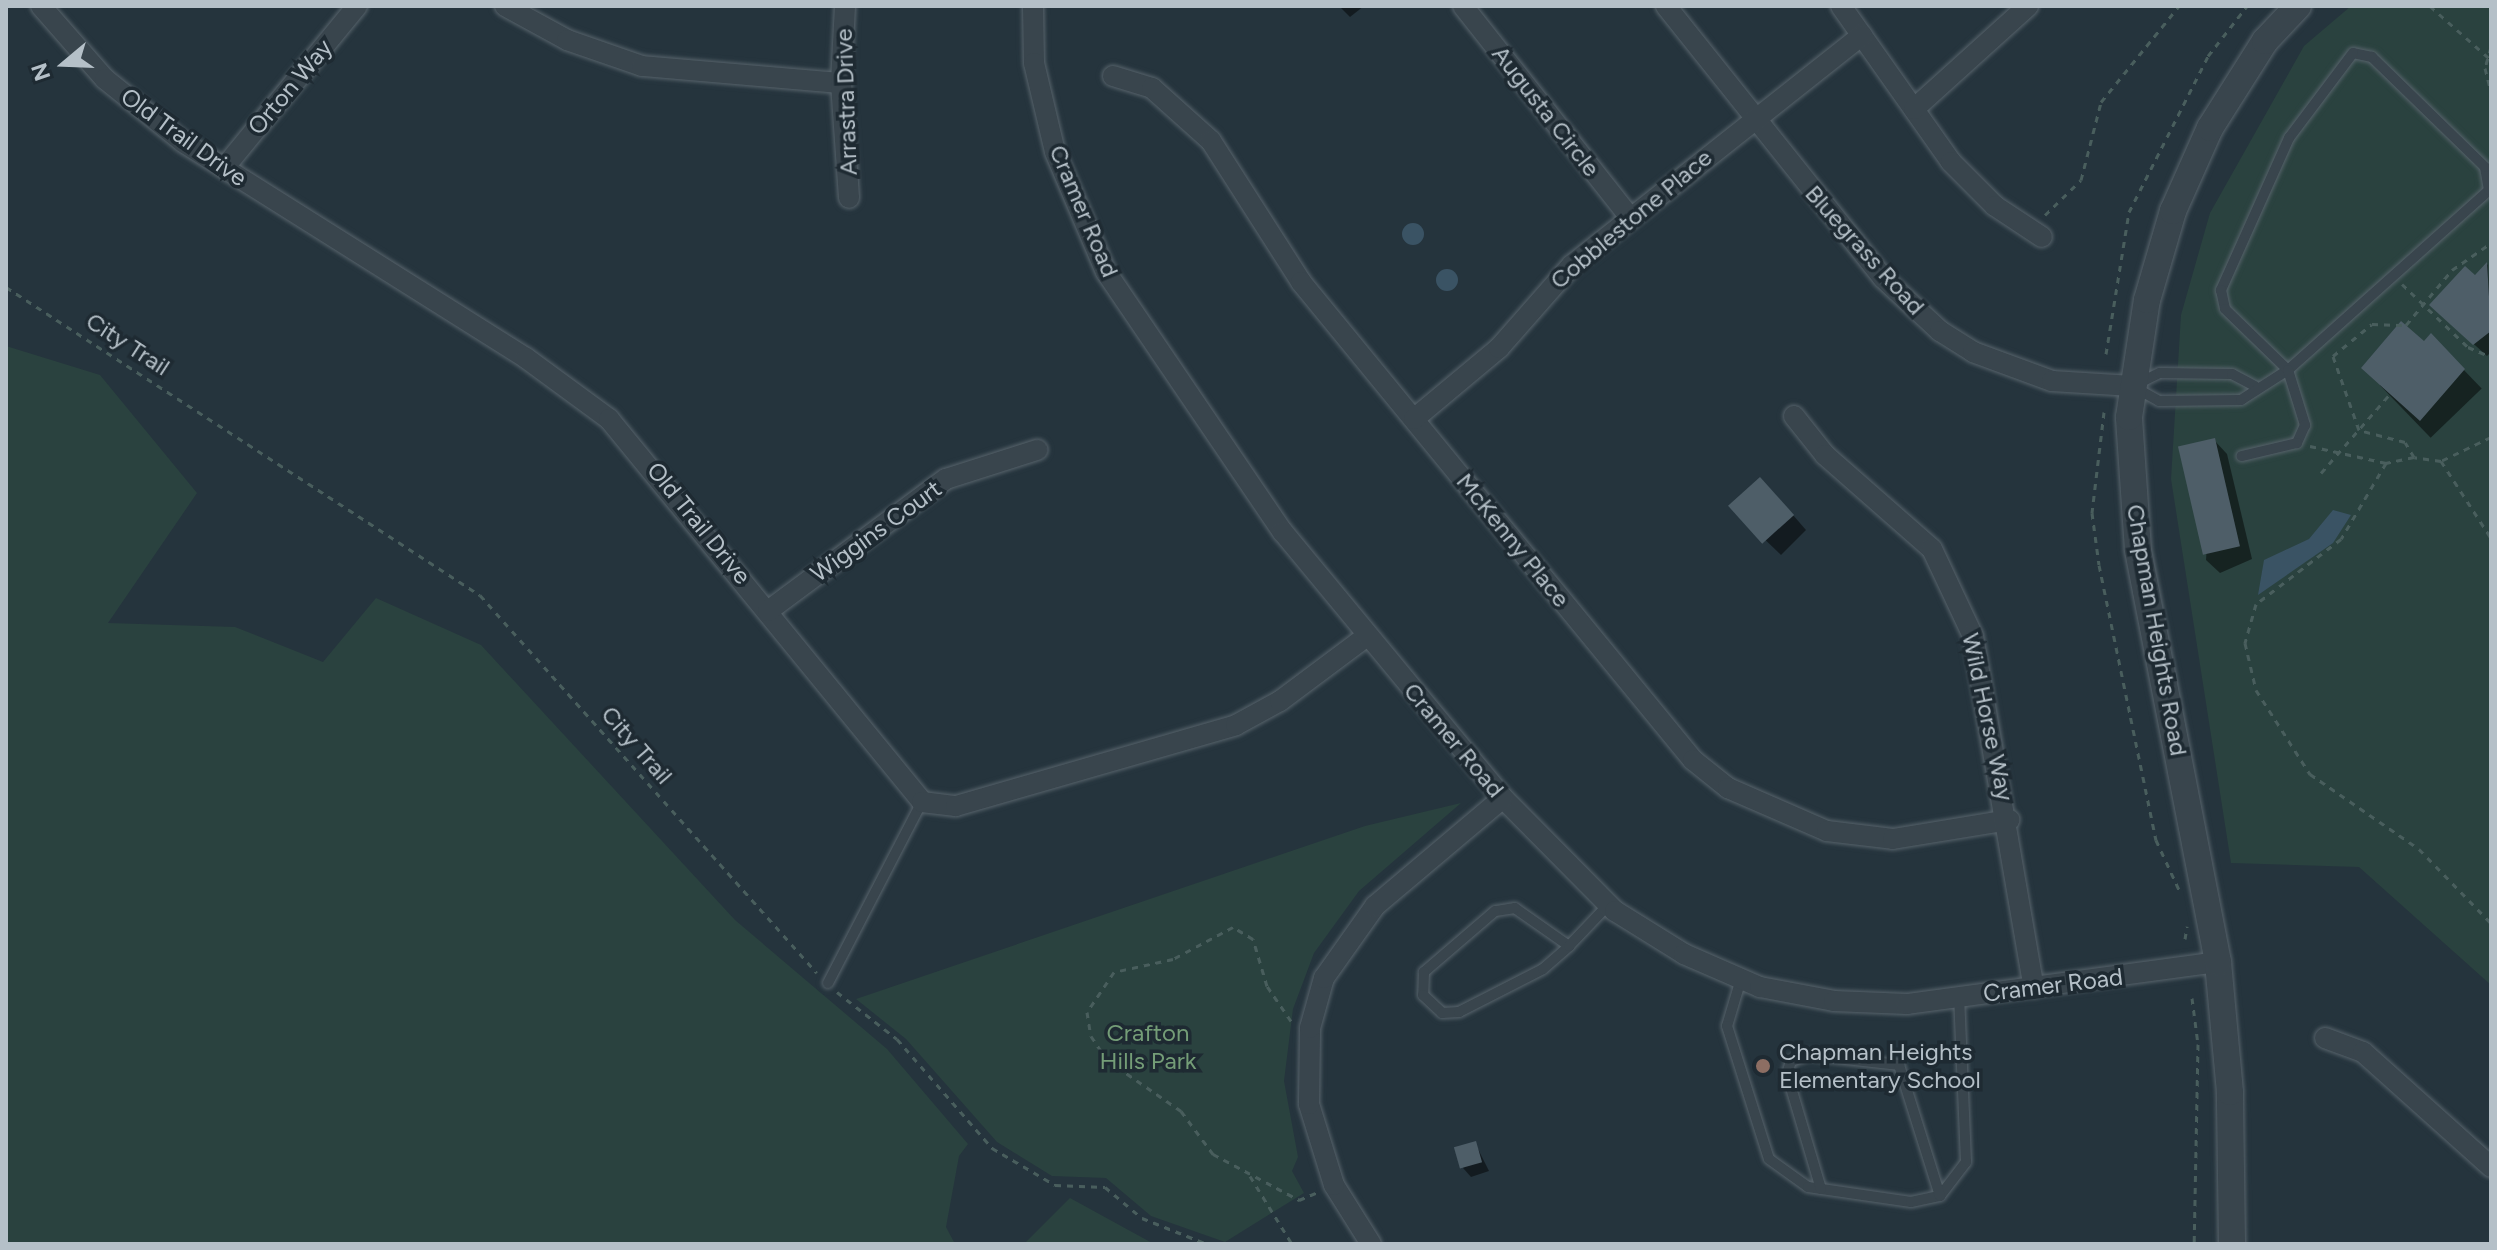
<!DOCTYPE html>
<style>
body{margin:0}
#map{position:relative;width:2497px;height:1250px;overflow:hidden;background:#25343d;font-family:Figtree,sans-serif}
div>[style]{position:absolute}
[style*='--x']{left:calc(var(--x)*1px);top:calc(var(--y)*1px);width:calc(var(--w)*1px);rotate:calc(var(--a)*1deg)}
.green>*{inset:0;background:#2a423f}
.water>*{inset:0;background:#3a5364}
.round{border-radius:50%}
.shadow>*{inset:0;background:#0007;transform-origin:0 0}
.building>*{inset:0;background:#4e5e68;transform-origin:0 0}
.path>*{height:3px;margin-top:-1.5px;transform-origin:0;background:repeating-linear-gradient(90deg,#495e5d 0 6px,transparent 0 12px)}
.roads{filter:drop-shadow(0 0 2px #57636b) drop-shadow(0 0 2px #57636b)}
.service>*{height:10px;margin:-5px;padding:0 5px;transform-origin:5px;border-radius:5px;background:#39454d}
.minor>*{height:20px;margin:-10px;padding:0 10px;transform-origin:10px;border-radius:10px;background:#39454d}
.tertiary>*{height:26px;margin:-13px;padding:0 13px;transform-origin:13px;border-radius:13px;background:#39454d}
.dots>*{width:22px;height:22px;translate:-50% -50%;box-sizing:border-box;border:4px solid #1e2a32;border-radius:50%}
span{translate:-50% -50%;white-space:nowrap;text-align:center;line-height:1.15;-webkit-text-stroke:7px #1e2a32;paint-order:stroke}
.street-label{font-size:24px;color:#b5c0c8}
.park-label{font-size:24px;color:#749d77}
.poi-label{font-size:24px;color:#b5c0c8}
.left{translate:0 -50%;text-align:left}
.frame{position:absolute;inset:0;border:8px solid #b5c0c8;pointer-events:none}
.north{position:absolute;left:24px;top:24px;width:80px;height:80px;-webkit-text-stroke:6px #1e2a32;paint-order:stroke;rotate:251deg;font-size:22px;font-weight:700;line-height:32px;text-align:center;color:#b5c0c8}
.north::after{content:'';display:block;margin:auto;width:28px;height:36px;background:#b5c0c8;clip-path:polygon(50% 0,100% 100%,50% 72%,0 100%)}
</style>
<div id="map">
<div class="green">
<i style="clip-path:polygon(2351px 6px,2491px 6px,2491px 985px,2359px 867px,2231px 863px,2171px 479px,2181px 315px,2210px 213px,2304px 46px)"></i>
<i style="clip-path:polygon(6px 346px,100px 375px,197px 493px,108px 623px,235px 627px,323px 662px,376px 598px,481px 645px,735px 920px,887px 1049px,968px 1144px,959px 1156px,946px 1227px,955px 1244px,6px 1244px)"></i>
<i style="clip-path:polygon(1461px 803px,1359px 891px,1314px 953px,1293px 1009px,1284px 1081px,1298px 1157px,1292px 1171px,1304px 1193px,1225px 1242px,1151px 1216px,1106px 1178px,1052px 1176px,997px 1142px,906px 1039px,856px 999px,1365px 826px)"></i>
<i style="clip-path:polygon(1070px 1198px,1132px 1232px,1154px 1244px,1024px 1244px)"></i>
</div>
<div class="water">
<i class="round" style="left:1402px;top:223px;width:22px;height:22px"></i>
<i class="round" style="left:1436px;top:269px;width:22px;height:22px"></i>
<i style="clip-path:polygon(2333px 510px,2351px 515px,2333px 543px,2258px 595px,2264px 560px,2309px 539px)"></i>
</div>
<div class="shadow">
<i style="clip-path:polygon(1339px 6px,1364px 6px,1350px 17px)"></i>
<i style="clip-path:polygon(2488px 264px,2491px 352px,2487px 356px,2445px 318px)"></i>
<i style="left:2431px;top:336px;width:73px;height:71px;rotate:46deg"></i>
<i style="clip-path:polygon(2214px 440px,2227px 454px,2252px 559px,2220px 573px,2206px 560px)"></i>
<i style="clip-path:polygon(1773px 492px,1806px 530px,1781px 555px,1732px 508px)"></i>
<i style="clip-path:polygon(1475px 1143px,1489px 1171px,1471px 1177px,1463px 1168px)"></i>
</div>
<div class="building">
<i style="clip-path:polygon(2487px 262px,2491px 331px,2473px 345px,2429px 305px,2465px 266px,2475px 275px)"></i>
<i style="clip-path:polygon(2401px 321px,2424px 341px,2431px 333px,2465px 369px,2420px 421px,2361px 368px)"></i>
<i style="left:2215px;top:438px;width:111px;height:38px;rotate:77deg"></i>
<i style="left:1760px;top:477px;width:51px;height:43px;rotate:48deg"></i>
<i style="left:1476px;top:1141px;width:22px;height:23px;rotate:74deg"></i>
</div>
<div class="path">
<i style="--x:2430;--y:6;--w:81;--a:41.5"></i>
<i style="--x:2491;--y:47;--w:22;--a:106"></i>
<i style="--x:2485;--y:68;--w:25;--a:76"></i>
<i style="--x:2045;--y:215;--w:50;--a:-44.2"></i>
<i style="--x:2081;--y:180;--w:81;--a:-75.6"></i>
<i style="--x:2101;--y:102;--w:124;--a:-50.9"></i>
<i style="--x:2402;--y:284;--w:91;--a:43.7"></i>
<i style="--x:2468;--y:347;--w:25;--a:23"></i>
<i style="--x:6;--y:287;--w:565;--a:33.02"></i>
<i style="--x:480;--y:595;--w:506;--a:48.28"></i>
<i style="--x:2106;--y:354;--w:144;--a:-80.8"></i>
<i style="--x:2129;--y:212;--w:175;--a:-63.1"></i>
<i style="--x:2208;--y:56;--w:63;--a:-52"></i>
<i style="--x:2104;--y:412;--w:102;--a:96.8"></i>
<i style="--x:2092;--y:513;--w:52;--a:82.3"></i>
<i style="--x:2099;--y:565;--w:281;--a:78.3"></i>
<i style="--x:2156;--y:840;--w:57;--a:65.2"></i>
<i style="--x:2491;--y:437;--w:55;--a:154.4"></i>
<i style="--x:2441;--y:461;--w:27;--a:-172"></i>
<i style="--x:2414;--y:457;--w:29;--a:168"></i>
<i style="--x:2386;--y:463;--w:88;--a:120.6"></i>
<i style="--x:2341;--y:539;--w:107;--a:142.6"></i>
<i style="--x:2256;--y:604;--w:41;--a:105.8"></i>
<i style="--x:2245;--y:643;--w:48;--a:76.8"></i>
<i style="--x:2256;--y:690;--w:100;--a:57.3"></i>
<i style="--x:2310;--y:774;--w:132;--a:34.5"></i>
<i style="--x:2419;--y:849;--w:103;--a:45.8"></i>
<i style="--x:2310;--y:446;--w:78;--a:12.6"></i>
<i style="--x:2414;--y:457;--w:17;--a:-121"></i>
<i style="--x:2405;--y:442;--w:48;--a:-165.4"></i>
<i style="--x:2359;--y:430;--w:78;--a:-109.4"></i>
<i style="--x:2333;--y:356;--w:50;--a:-39.4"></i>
<i style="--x:2372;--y:324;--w:34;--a:2"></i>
<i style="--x:2406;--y:325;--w:72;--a:-50.1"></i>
<i style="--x:2452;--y:270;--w:47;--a:-34.7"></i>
<i style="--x:2441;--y:461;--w:92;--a:57"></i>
<i style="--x:2321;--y:473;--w:105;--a:-48.9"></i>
<i style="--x:2185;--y:939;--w:13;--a:-81"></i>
<i style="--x:837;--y:992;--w:76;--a:38.1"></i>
<i style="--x:897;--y:1039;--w:145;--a:48.9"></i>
<i style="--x:992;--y:1148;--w:73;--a:30.4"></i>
<i style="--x:1055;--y:1185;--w:50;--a:2.3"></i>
<i style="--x:1105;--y:1187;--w:48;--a:40"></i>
<i style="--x:1142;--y:1218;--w:70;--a:21.8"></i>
<i style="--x:2192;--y:998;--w:46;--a:82.6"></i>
<i style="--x:2198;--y:1044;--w:200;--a:91.1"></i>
<i style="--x:1291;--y:1021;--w:42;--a:-124.4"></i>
<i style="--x:1267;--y:986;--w:49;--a:-106.6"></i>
<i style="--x:1253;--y:939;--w:23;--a:-149"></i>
<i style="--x:1233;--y:927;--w:68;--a:151.9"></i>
<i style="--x:1173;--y:959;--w:60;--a:167.6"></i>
<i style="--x:1114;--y:972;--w:48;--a:124"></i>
<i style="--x:1087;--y:1012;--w:24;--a:81"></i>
<i style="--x:1091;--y:1036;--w:29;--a:56"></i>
<i style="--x:1107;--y:1060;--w:90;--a:34.6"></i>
<i style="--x:1181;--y:1111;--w:54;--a:53.3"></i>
<i style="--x:1213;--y:1154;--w:98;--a:28.1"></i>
<i style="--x:1299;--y:1200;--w:21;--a:-23"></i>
<i style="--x:1250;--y:1176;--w:80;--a:58.3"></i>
</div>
<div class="roads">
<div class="service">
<i style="--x:2137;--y:384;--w:25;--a:-26"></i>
<i style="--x:2160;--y:373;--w:72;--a:0.8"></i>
<i style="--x:2232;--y:374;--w:26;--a:28"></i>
<i style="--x:2134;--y:387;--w:29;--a:29"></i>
<i style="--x:2159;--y:401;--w:82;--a:-0.7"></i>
<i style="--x:2241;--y:400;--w:56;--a:-32.6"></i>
<i style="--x:2288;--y:370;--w:270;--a:-41.8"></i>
<i style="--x:2489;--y:190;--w:23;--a:-100"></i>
<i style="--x:2485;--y:167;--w:158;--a:-135.8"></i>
<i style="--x:2372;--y:57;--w:19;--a:-168"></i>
<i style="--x:2353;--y:53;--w:106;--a:127"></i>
<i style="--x:2289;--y:138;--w:167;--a:114.1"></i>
<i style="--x:2221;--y:290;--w:19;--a:78"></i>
<i style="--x:2225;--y:309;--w:88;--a:44.1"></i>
<i style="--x:2288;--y:370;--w:58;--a:72.8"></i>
<i style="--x:2305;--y:425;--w:20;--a:114"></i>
<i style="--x:2297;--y:443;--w:57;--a:166.7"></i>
<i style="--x:1569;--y:946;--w:66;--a:-144.9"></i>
<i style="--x:1515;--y:908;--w:20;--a:171"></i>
<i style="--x:1495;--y:911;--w:94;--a:139.3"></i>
<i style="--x:1424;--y:972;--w:23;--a:92"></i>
<i style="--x:1423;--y:995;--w:26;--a:43"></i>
<i style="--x:1442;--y:1013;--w:17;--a:-3"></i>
<i style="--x:1459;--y:1012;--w:94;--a:-27.1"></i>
<i style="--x:1543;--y:969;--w:35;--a:-41"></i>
<i style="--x:1569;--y:946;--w:57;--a:-46.4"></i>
<i style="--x:1741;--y:979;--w:49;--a:106.6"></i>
<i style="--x:1727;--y:1026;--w:139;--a:72.5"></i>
<i style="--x:1769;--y:1159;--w:48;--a:35.7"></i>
<i style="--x:1808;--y:1187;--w:104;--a:8.3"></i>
<i style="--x:1911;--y:1202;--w:30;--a:-12"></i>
<i style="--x:1940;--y:1196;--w:43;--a:-52.6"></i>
<i style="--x:1966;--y:1162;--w:165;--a:-92.4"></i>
<i style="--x:828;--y:983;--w:204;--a:-62.6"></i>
<i style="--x:1821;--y:1189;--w:120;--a:-106.5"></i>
<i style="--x:1787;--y:1074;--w:14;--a:-73"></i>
<i style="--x:1791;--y:1061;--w:20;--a:-18"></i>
<i style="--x:1810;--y:1055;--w:90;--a:6.4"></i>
<i style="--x:1899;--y:1065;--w:137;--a:72.6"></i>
</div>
<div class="minor">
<i style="--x:41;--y:6;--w:97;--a:48.8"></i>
<i style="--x:105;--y:79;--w:100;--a:38.9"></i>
<i style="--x:183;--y:142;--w:405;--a:32.2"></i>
<i style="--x:526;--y:358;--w:103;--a:36.3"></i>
<i style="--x:609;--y:419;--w:495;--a:50.7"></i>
<i style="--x:922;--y:802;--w:34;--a:7"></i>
<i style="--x:956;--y:806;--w:291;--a:-16.1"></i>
<i style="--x:1236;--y:725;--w:50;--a:-28.6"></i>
<i style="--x:1280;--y:701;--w:109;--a:-36.8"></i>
<i style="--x:505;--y:6;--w:71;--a:28.7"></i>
<i style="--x:567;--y:40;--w:79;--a:19.1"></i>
<i style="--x:642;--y:66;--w:200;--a:4.9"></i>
<i style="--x:845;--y:6;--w:77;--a:93"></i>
<i style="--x:841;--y:83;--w:115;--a:86"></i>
<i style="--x:1033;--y:6;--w:57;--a:89"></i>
<i style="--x:1034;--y:63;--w:91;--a:76.7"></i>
<i style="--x:1055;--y:152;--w:130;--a:67"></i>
<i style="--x:1106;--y:272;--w:315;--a:55.8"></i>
<i style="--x:1283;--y:532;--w:345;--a:50.4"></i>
<i style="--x:1503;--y:798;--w:159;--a:45.3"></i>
<i style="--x:1615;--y:911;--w:81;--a:31.9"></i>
<i style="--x:1684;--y:954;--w:83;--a:23.5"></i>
<i style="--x:1760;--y:987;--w:75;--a:10.7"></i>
<i style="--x:1834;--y:1001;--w:73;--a:2.4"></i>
<i style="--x:1907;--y:1004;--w:314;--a:-7.7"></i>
<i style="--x:1463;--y:6;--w:268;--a:51.7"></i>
<i style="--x:1666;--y:6;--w:348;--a:51.4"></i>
<i style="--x:1883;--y:278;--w:78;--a:42.9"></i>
<i style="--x:1940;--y:331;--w:39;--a:32"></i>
<i style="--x:1973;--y:352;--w:84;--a:20.2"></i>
<i style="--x:2052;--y:381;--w:80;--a:3.6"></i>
<i style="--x:1841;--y:6;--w:191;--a:54.8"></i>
<i style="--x:1951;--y:162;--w:62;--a:45"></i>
<i style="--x:1995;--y:206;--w:56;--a:33.4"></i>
<i style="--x:1113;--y:76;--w:41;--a:17.1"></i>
<i style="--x:1152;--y:88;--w:79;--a:41.9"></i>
<i style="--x:1211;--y:141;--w:167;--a:57.4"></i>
<i style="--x:1301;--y:282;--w:618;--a:50.65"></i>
<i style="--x:1693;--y:760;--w:45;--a:38.7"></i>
<i style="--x:1728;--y:788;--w:108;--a:23.5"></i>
<i style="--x:1827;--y:831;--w:66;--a:6.9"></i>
<i style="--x:1893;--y:839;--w:118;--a:-9.3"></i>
<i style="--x:1914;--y:109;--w:154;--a:-42.1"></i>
<i style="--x:224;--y:168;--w:210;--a:-50.6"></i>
<i style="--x:1794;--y:416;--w:50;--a:51.5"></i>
<i style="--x:1825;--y:455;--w:142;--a:41.3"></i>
<i style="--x:1932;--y:549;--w:96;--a:64.8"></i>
<i style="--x:1973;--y:636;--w:357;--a:80.2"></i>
<i style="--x:1414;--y:419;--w:111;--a:-39.9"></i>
<i style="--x:1499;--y:348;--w:111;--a:-48.7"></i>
<i style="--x:1572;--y:265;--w:370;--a:-38.4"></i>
<i style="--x:768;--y:611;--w:222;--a:-36.6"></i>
<i style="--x:946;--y:479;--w:96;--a:-17.7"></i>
<i style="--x:2325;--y:1038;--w:40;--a:20.2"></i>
<i style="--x:2363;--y:1052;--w:172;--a:41.9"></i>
<i style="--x:1371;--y:1244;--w:70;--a:-122.1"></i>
<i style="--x:1334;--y:1185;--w:85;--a:-107.2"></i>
<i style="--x:1309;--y:1104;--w:76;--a:-89.2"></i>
<i style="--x:1310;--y:1028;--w:52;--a:-74.4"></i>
<i style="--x:1324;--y:978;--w:88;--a:-54.7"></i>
<i style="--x:1375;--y:906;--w:167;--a:-40.2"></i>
</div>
<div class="tertiary">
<i style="--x:2232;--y:1244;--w:152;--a:-90.8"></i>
<i style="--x:2230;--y:1092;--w:131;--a:-95.3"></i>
<i style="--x:2218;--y:962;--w:420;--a:-101"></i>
<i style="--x:2138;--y:550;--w:133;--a:-93.9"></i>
<i style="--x:2129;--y:417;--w:118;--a:-81.3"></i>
<i style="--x:2147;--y:300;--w:93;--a:-73.7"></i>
<i style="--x:2173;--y:211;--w:91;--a:-66"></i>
<i style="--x:2210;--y:128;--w:103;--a:-57.7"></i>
<i style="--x:2265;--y:41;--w:48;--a:-46.7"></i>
</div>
</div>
<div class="dots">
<i style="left:1763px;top:1066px;background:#8d6e63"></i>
</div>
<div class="street-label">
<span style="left:290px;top:87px;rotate:-50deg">Orton Way</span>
<span style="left:846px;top:102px;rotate:-92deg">Arrastra Drive</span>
<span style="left:1546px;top:111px;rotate:52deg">Augusta Circle</span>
<span style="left:184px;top:137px;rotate:36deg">Old Trail Drive</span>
<span style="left:1084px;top:211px;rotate:67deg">Cramer Road</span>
<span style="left:1631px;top:219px;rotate:-40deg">Cobblestone Place</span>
<span style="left:1865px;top:250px;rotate:48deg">Bluegrass Road</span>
<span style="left:128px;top:344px;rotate:33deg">City Trail</span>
<span style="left:699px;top:523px;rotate:51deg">Old Trail Drive</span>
<span style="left:876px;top:531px;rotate:-36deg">Wiggins Court</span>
<span style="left:1513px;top:540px;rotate:51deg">McKenny Place</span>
<span style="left:2157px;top:630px;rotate:80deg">Chapman Heights Road</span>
<span style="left:1988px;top:717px;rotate:78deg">Wild Horse Way</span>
<span style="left:1454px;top:740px;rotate:50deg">Cramer Road</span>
<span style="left:637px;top:745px;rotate:49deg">City Trail</span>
<span style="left:2053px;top:985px;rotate:-7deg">Cramer Road</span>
</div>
<div class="park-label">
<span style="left:1148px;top:1047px">Crafton<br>Hills Park</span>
</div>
<div class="poi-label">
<span class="left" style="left:1779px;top:1066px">Chapman Heights<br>Elementary School</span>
</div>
<div class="frame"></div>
<div class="north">N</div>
</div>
